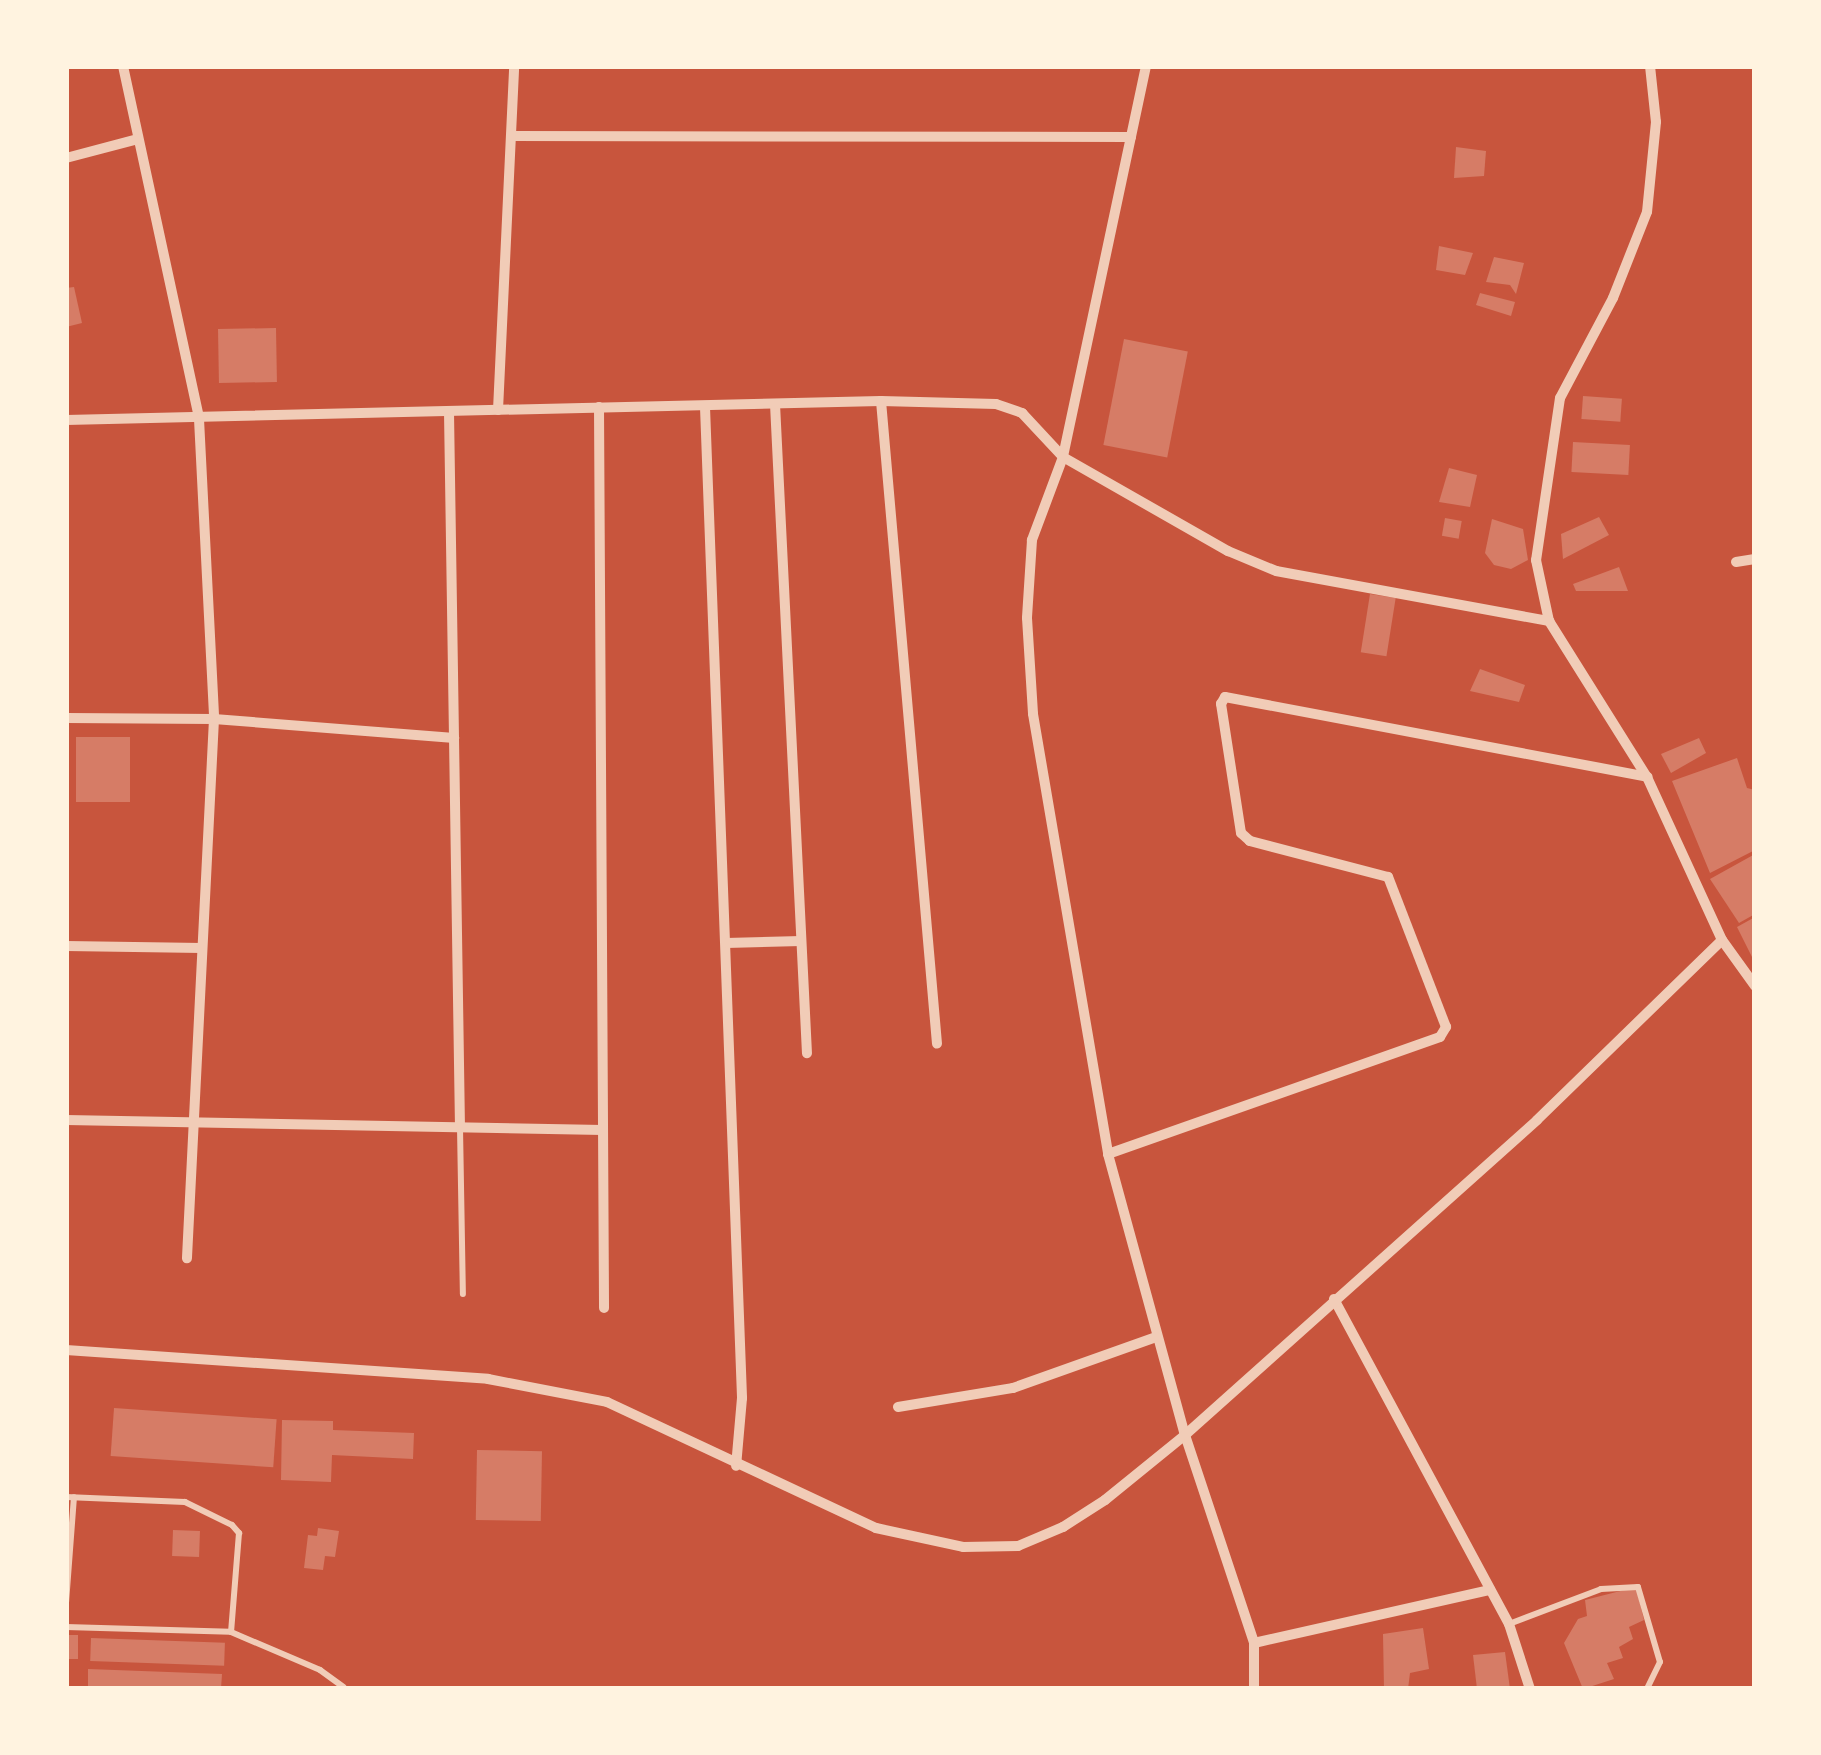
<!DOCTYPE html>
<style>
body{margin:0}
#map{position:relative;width:1821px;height:1755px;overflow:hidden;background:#c8553d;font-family:Overpass,sans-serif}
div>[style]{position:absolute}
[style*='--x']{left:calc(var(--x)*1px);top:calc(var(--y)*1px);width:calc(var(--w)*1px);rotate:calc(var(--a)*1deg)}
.building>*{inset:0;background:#d67c66;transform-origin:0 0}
.service>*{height:6px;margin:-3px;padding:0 3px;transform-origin:3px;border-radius:3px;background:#f1ccb7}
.minor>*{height:10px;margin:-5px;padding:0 5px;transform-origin:5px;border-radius:5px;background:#f1ccb7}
span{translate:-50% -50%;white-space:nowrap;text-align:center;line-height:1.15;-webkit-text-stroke:12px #fff3e0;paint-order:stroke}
.frame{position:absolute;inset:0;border:69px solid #fff3e0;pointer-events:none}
</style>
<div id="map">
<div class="building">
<i style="clip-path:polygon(1456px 147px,1486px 151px,1484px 176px,1454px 178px)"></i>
<i style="clip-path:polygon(1439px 246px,1473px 253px,1465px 275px,1436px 270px)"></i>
<i style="clip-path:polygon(1494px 257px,1524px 263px,1516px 294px,1510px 285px,1486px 282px)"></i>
<i style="clip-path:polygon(74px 287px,82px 323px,66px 327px,66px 288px)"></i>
<i style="clip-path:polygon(1480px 293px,1515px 302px,1511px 316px,1476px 305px)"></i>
<i style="left:276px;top:328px;width:54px;height:58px;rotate:89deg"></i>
<i style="left:1124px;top:339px;width:65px;height:108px;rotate:11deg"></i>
<i style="left:1583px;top:396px;width:39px;height:23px;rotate:4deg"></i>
<i style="left:1573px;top:442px;width:57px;height:30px;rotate:3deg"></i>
<i style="clip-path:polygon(1449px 468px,1477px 475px,1470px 507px,1439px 502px)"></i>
<i style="clip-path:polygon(1599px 517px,1609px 535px,1563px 559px,1561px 534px)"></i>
<i style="left:1445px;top:518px;width:17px;height:18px;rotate:10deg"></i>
<i style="clip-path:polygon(1492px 519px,1523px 529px,1528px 560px,1511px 569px,1494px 565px,1485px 553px)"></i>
<i style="clip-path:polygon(1619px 567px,1628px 591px,1576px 591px,1573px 584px)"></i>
<i style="left:1370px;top:594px;width:26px;height:59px;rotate:9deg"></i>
<i style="clip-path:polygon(1480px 669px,1525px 685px,1519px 702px,1470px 691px)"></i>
<i style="left:76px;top:737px;width:54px;height:65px"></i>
<i style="clip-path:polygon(1699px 738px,1706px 753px,1671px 773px,1661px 754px)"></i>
<i style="clip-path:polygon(1737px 758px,1747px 788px,1755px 790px,1755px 850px,1710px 873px,1672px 781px)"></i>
<i style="clip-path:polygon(1755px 854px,1755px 914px,1739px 923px,1710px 879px)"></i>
<i style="clip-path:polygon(1755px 917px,1755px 955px,1752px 957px,1737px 927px)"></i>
<i style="left:114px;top:1408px;width:163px;height:48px;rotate:4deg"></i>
<i style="clip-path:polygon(282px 1420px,333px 1421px,333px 1430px,414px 1433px,413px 1459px,332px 1455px,331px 1482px,281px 1480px)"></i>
<i style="left:477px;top:1450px;width:65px;height:70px;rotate:1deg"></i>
<i style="clip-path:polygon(318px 1528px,339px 1531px,335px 1557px,325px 1556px,323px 1570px,304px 1568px,308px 1535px,317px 1536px)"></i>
<i style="left:173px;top:1530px;width:27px;height:26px;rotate:2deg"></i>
<i style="clip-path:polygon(1636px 1587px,1644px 1620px,1629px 1627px,1633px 1639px,1619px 1647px,1623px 1658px,1607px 1663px,1614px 1679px,1583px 1689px,1564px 1643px,1578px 1619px,1587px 1616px,1585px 1600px)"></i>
<i style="clip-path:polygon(1423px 1628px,1429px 1669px,1410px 1673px,1408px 1689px,1384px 1689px,1383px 1634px)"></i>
<i style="left:66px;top:1635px;width:12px;height:24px"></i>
<i style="left:91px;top:1638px;width:134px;height:23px;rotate:2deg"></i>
<i style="clip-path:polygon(1505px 1652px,1510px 1689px,1477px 1689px,1473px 1655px)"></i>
<i style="clip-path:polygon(88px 1669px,222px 1674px,221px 1689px,88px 1689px)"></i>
</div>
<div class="service">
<i style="--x:460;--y:1128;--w:166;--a:89"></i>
<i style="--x:66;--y:1497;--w:119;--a:2.4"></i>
<i style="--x:185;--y:1502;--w:52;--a:26.1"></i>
<i style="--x:232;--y:1525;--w:11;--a:49"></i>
<i style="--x:239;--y:1533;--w:99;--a:94.6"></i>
<i style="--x:231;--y:1632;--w:97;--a:23.1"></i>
<i style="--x:320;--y:1670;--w:29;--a:36"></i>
<i style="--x:66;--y:1603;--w:106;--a:-85.7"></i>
<i style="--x:1509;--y:1624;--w:98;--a:-20.8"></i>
<i style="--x:1601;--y:1589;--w:37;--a:-3"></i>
<i style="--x:1638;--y:1587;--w:78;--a:73.7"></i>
<i style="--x:1660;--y:1662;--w:30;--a:116"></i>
<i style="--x:66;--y:1627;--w:164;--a:1.7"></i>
</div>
<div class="minor">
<i style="--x:123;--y:66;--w:361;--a:77.8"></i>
<i style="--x:199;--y:419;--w:300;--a:87.1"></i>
<i style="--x:214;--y:719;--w:540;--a:92.87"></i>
<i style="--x:1146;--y:66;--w:400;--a:102"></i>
<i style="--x:1063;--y:457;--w:89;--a:110.5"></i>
<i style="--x:1032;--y:540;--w:78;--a:93.7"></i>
<i style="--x:1027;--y:618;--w:96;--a:86.4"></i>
<i style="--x:1033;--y:714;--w:446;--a:80.3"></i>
<i style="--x:1108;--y:1154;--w:291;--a:74.7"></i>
<i style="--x:1185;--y:1435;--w:219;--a:71.6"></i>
<i style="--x:1254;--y:1643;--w:46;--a:90"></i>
<i style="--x:1650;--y:66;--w:56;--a:83.9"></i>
<i style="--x:1656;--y:122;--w:90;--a:95.7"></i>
<i style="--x:1647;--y:212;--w:92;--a:111.6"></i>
<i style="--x:1613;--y:298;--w:113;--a:117.9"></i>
<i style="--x:1560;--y:398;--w:164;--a:98.4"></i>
<i style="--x:1536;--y:560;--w:62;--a:78"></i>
<i style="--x:1549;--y:621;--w:184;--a:57.9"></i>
<i style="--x:1647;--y:777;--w:179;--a:65.3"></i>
<i style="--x:1722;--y:940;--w:57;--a:54.3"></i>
<i style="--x:512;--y:136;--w:619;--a:0.09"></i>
<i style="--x:66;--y:158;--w:74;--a:-14.8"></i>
<i style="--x:881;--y:401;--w:645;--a:85.02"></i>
<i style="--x:775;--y:404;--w:650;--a:87.18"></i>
<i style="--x:599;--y:407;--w:901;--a:89.68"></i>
<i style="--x:705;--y:407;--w:992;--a:87.86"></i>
<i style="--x:742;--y:1398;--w:68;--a:95"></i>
<i style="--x:498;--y:410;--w:344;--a:-87.3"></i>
<i style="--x:449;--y:412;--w:716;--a:89.12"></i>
<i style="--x:66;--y:420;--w:815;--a:-1.34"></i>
<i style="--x:881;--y:401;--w:115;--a:1.5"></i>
<i style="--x:996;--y:404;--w:28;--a:19"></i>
<i style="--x:1022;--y:413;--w:60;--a:47"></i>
<i style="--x:1063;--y:457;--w:190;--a:29.7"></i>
<i style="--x:1228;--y:551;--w:52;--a:22.6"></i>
<i style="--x:1276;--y:571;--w:278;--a:10.4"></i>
<i style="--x:1736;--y:562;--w:19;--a:-9"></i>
<i style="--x:66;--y:718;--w:148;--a:0.4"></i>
<i style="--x:214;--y:719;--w:241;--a:4.5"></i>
<i style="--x:726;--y:943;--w:75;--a:-1.5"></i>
<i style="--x:66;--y:946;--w:136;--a:0.8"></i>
<i style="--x:66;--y:1120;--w:537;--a:1.07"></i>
<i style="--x:1108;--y:1154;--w:352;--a:-19.4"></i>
<i style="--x:1440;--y:1037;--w:12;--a:-59"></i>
<i style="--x:1446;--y:1027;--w:161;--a:-111.1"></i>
<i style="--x:1388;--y:877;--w:143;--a:-165.4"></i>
<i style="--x:1250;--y:841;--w:12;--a:-138"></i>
<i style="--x:1241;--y:833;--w:131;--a:-98.8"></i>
<i style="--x:1221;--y:704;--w:8;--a:-60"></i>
<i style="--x:1225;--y:697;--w:430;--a:10.7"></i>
<i style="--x:1334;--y:1299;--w:369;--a:61.7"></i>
<i style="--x:1509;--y:1624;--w:68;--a:72.1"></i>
<i style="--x:66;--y:1350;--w:423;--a:3.9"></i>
<i style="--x:488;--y:1379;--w:121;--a:10.9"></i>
<i style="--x:607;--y:1402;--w:297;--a:25.1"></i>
<i style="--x:876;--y:1528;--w:89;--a:12.3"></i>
<i style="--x:963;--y:1547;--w:55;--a:-1"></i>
<i style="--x:1018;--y:1546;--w:49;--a:-22.9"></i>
<i style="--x:1063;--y:1527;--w:50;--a:-32.7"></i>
<i style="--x:1105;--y:1500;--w:103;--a:-39.1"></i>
<i style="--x:1185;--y:1435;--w:472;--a:-41.8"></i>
<i style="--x:1537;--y:1120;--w:258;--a:-44.2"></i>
<i style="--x:898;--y:1407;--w:117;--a:-9.4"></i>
<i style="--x:1013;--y:1388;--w:152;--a:-19.6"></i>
<i style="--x:1254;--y:1643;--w:242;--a:-12.7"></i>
</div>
<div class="frame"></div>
</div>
